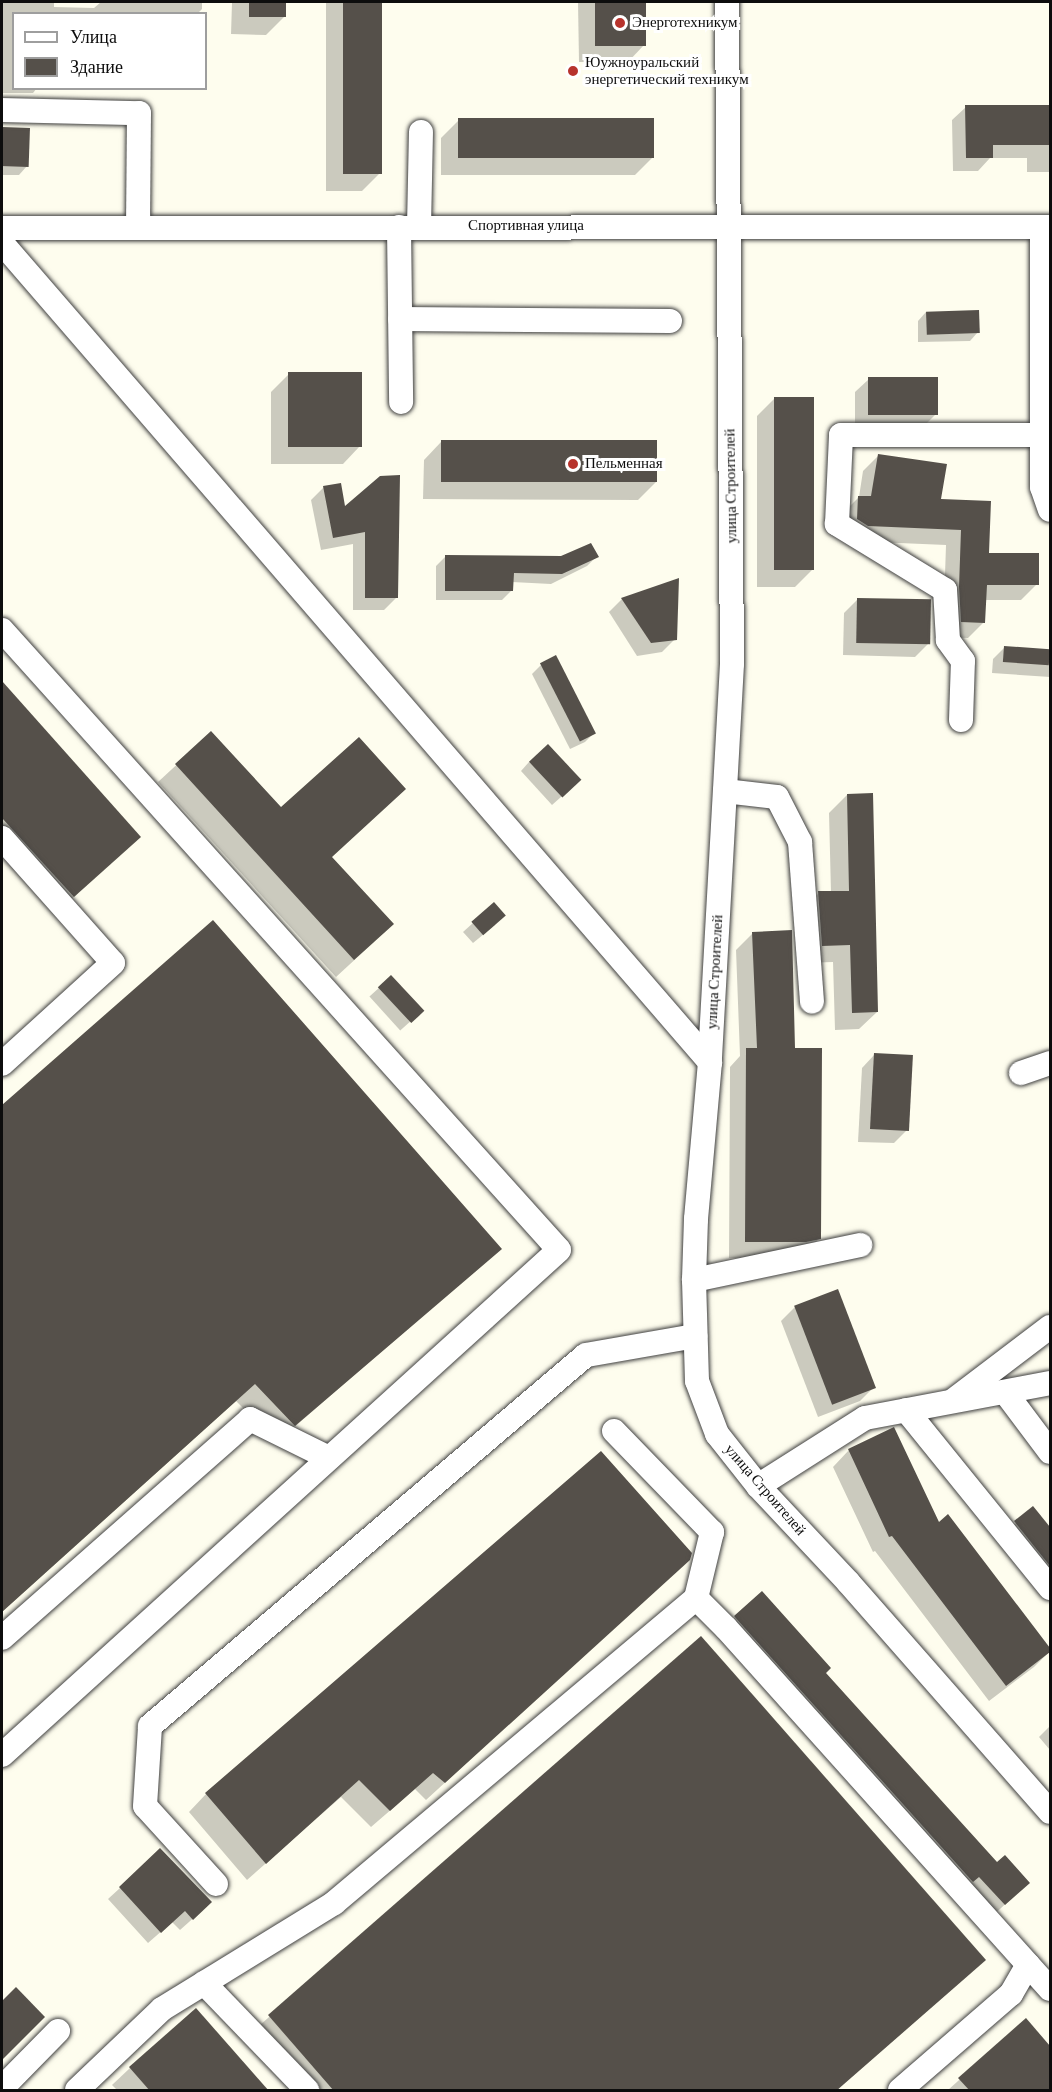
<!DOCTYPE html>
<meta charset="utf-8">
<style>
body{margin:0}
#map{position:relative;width:1052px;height:2092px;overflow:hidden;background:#fefdee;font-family:"Crimson Pro",serif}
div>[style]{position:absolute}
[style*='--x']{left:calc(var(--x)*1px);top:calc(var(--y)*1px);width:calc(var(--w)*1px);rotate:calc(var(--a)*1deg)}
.shadow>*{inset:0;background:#0003;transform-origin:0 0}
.building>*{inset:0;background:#55504a;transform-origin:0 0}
.roads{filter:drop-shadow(0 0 2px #404040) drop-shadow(0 0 2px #404040)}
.minor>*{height:24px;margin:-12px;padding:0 12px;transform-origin:12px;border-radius:12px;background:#fff}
.dots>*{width:16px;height:16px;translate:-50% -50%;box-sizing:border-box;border:3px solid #fff;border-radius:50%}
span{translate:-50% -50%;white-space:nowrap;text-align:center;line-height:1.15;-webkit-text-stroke:6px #fff;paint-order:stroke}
.poi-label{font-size:15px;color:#0d0d0d}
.left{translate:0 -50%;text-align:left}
.street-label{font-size:15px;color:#0d0d0d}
.frame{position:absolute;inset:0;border:3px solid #0d0d0d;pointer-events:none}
.legend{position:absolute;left:12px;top:12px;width:195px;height:78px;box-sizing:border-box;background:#fff;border:2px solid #9e9e9e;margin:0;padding:8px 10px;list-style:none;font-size:18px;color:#0d0d0d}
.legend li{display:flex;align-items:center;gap:12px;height:30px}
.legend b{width:30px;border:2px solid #9e9e9e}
</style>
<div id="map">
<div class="shadow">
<i style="clip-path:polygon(2px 2px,54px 2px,54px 7px,94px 8px,101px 2px,202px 2px,202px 9px,197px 14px,14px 14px,14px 88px,37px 88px,33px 93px,2px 93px)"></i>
<i style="clip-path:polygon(232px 2px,284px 2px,284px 17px,266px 35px,231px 34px)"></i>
<i style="clip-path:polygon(326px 2px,381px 2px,380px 173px,362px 191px,326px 191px)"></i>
<i style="clip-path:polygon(578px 2px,644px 2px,644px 45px,628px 62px,579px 62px)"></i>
<i style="clip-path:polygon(1050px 106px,1050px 172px,1027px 172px,1027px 158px,990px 158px,978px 171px,953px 171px,952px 120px,966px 107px)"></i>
<i style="clip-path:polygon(459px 120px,653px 157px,635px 175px,441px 175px,441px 138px)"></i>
<i style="clip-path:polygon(2px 129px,28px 129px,27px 166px,19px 175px,2px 175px)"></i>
<i style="clip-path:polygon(926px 312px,978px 332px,970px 341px,918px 342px,918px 321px)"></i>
<i style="clip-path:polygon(289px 374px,360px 446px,343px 464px,271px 464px,271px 392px)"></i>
<i style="clip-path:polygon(869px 379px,936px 414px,923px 427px,855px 427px,855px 392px)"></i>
<i style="clip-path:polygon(775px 398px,813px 569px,795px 587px,757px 587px,757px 416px)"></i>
<i style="clip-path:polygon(441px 442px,656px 482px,638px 500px,423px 499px,424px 460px)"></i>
<i style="clip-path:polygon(879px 455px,939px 501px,987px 555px,1037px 584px,1021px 600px,985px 600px,984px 622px,968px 638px,946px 637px,944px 604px,946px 545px,852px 541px,843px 513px,859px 497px,863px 471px)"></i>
<i style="clip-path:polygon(380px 477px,396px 598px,384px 610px,353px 610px,353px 544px,321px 550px,311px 500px,324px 487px,344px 509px)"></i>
<i style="clip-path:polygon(446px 556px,597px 556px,587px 566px,551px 584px,512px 582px,512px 590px,502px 600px,436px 600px,436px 566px)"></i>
<i style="clip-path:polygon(622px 599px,675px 639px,662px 652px,637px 656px,609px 612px)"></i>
<i style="clip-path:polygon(858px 599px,929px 643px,915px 657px,843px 655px,844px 613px)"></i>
<i style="clip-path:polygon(1004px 648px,1050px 650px,1050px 677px,992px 673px,993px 659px)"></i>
<i style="clip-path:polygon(541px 665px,594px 733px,585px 742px,570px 749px,532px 674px)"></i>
<i style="clip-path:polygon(2px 683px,139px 837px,55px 914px,2px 854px)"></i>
<i style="clip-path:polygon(211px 733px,281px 809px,330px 857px,374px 942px,336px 977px,158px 782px)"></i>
<i style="clip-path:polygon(529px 762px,570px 789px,552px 805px,521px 771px)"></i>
<i style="clip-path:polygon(847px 795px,877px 1012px,859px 1029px,835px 1030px,833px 962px,805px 963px,801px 911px,819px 893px,831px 893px,829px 813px)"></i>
<i style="clip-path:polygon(494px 904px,495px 925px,473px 943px,463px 932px)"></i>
<i style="clip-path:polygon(213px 922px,500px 1249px,277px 1442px,236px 1401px,2px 1612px,2px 1107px)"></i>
<i style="clip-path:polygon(753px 933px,793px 1050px,820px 1238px,802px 1255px,788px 1258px,729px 1258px,730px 1067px,740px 1056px,736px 950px)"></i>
<i style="left:391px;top:977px;width:46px;height:29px;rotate:48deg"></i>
<i style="clip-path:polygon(875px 1054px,907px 1130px,894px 1143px,858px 1142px,862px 1068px)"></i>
<i style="clip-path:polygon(795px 1307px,874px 1387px,860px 1401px,818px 1417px,781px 1321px)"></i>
<i style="clip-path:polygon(849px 1450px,938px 1524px,948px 1516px,1050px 1651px,1034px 1667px,989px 1701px,875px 1551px,873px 1552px,833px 1467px)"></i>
<i style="clip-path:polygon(1033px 1508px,1050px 1530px,1050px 1599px,1002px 1535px)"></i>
<i style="clip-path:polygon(689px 1559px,426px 1800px,415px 1789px,371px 1827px,341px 1797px,247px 1880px,189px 1812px,206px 1794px)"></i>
<i style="clip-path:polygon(735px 1617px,824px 1673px,997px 1864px,1028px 1883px,986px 1922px,717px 1635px)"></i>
<i style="clip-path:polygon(701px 1638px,966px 1977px,837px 2090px,301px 2090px,251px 2033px)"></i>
<i style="clip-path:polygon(1050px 1726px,1050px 1750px,1039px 1737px)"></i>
<i style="clip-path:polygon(120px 1888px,198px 1914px,180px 1930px,172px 1922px,148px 1943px,108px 1899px)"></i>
<i style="clip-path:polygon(16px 1989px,43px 2017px,2px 2058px,2px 2004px)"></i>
<i style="clip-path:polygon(1026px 2020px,1050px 2048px,1050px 2090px,948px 2090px)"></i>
<i style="clip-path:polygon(130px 2068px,267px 2090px,117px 2090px,112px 2085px)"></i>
</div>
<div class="building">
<i style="left:249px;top:2px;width:37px;height:15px"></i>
<i style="left:343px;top:2px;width:39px;height:172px"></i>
<i style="left:595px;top:2px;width:51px;height:44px"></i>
<i style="clip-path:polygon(965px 105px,1050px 105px,1050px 145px,993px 145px,993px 158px,966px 158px)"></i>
<i style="left:654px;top:118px;width:40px;height:196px;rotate:90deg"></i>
<i style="left:2px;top:127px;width:28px;height:39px;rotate:2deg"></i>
<i style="left:979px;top:310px;width:23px;height:53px;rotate:88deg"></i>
<i style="left:288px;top:372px;width:74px;height:75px"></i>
<i style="left:868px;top:377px;width:70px;height:38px"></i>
<i style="left:774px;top:397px;width:40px;height:173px"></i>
<i style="left:441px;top:440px;width:216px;height:42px"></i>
<i style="clip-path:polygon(878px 454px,947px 464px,941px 499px,991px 501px,989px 553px,1039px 553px,1039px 585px,987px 585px,985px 623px,961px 622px,959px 587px,961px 530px,868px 526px,857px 519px,858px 496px,871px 496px)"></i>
<i style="clip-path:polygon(400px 475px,398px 598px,365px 598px,365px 532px,333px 538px,323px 486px,341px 483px,345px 506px,380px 476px)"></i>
<i style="clip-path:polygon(591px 543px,599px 557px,562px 574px,514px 573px,513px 591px,445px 591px,445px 555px,561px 556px)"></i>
<i style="clip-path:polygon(679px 578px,677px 640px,651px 643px,621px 598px)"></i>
<i style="left:857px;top:598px;width:74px;height:45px;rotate:1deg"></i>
<i style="left:1004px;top:646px;width:46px;height:16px;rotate:4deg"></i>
<i style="left:556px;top:655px;width:88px;height:18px;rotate:63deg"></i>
<i style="clip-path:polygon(2px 681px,141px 837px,74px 897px,2px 818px)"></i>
<i style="clip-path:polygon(211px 731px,281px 807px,359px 737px,406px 789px,332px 857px,394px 924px,354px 960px,175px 764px)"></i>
<i style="left:548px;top:744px;width:49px;height:26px;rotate:47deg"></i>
<i style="clip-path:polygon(873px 793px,878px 1012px,852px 1013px,850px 945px,822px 946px,818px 891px,849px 891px,847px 794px)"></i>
<i style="left:494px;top:902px;width:18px;height:30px;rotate:49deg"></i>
<i style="clip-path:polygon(213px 920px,502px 1249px,295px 1426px,255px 1384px,2px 1612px,2px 1105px)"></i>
<i style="clip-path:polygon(792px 930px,795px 1048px,822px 1048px,821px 1239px,806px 1242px,745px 1242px,746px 1048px,757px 1048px,752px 932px)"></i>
<i style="left:391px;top:975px;width:49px;height:18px;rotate:47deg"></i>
<i style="left:874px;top:1053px;width:39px;height:76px;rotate:3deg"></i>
<i style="left:838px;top:1289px;width:106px;height:47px;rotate:69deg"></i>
<i style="clip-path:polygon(894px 1427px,939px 1522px,948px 1514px,1050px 1648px,1050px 1652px,1006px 1686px,892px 1536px,889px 1537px,848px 1449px)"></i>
<i style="clip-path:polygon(601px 1451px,692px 1553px,690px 1560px,445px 1783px,433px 1773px,390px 1811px,359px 1780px,266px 1864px,205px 1793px)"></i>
<i style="clip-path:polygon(1033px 1506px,1050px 1527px,1050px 1566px,1014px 1521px)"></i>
<i style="clip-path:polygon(762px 1591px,831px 1668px,826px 1673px,997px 1862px,1005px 1855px,1030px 1883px,1005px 1905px,979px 1877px,973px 1882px,734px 1616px)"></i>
<i style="clip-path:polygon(701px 1636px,986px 1960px,836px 2091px,334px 2091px,268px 2015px)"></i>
<i style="clip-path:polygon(160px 1848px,212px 1902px,193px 1920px,185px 1911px,161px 1933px,119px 1887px)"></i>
<i style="clip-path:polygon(16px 1987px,45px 2017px,2px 2060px,2px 2001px)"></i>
<i style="clip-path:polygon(196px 2008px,269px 2091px,150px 2091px,129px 2067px)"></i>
<i style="clip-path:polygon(1026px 2018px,1050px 2046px,1050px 2091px,970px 2091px,958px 2078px)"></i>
</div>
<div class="roads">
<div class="minor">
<i style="--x:727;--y:2;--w:662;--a:89.57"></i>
<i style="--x:732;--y:664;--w:399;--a:93.2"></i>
<i style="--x:710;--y:1062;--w:158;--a:95.1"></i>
<i style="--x:696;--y:1219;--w:61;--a:91.9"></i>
<i style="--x:694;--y:1280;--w:101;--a:88.3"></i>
<i style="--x:697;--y:1381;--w:57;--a:69.3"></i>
<i style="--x:717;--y:1434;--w:66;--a:51.7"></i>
<i style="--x:758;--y:1486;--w:132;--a:46.8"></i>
<i style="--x:848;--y:1582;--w:306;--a:48.7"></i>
<i style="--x:2;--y:110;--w:137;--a:1.3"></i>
<i style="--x:139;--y:113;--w:115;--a:90.5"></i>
<i style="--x:399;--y:227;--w:175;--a:89.3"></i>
<i style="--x:419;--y:227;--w:95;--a:-88.8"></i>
<i style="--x:1042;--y:227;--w:260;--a:90"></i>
<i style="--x:1042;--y:487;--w:24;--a:71"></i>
<i style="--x:2;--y:228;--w:1048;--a:-0.05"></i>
<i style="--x:2;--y:243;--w:1083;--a:49.16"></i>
<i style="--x:400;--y:319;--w:270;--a:0.4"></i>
<i style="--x:2;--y:630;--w:833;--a:48.06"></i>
<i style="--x:559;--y:1250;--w:752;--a:137.8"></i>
<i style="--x:961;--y:720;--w:59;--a:-88.1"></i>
<i style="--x:963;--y:661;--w:26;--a:-126"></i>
<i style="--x:948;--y:640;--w:50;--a:-93.4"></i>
<i style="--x:945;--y:590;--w:127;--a:-148.6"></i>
<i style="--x:837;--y:524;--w:89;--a:-87.4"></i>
<i style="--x:841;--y:435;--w:201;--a:0"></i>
<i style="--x:725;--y:791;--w:52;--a:6.6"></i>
<i style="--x:777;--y:797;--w:51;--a:62.9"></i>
<i style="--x:800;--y:842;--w:160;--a:85.7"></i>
<i style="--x:2;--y:838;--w:167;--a:48.4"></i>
<i style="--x:113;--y:963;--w:150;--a:137.7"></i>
<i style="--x:1021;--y:1073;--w:31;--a:-19"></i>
<i style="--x:694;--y:1280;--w:170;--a:-11.9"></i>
<i style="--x:1005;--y:1392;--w:75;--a:53.1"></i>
<i style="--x:955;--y:1399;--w:119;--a:-37.2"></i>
<i style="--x:906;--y:1410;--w:229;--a:51"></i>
<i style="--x:614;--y:1431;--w:141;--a:45.9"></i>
<i style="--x:712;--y:1532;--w:68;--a:103.6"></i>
<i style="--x:696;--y:1598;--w:42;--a:45"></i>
<i style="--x:726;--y:1628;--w:485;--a:48.1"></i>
<i style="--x:758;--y:1486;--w:127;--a:-32.4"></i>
<i style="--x:865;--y:1418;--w:188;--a:-10.7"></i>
<i style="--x:2;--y:1638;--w:331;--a:-41.4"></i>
<i style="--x:250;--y:1419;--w:88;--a:26.3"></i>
<i style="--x:216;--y:1884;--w:105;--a:-132.3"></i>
<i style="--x:145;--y:1806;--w:80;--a:-86.4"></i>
<i style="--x:150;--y:1726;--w:572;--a:-40.4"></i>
<i style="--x:586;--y:1355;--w:111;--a:-9.9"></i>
<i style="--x:204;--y:1983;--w:149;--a:46.1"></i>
<i style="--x:2;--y:2088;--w:80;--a:-45.5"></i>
<i style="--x:77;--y:2090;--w:117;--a:-43.6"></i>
<i style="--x:162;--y:2009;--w:202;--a:-31.6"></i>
<i style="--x:334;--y:1903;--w:473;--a:-40.1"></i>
<i style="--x:900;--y:2090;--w:147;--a:-40.9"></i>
<i style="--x:1011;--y:1994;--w:34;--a:-60"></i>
</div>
</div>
<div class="dots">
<i style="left:620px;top:23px;background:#b7332c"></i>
<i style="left:573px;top:71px;background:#b7332c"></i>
<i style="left:573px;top:464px;background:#b7332c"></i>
</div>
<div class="poi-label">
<span class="left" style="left:632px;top:23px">Энерготехникум</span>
<span class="left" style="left:585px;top:71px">Юужноуральский<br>энергетический техникум</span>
<span class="left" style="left:585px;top:464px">Пельменная</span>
</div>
<div class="street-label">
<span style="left:526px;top:226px">Спортивная улица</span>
<span style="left:731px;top:486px;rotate:-91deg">улица Строителей</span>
<span style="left:715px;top:972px;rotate:-87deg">улица Строителей</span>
<span style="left:765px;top:1490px;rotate:49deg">улица Строителей</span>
</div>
<div class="frame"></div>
<ul class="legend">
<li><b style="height:8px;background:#fff"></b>Улица</li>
<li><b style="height:16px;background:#55504a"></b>Здание</li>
</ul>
</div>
